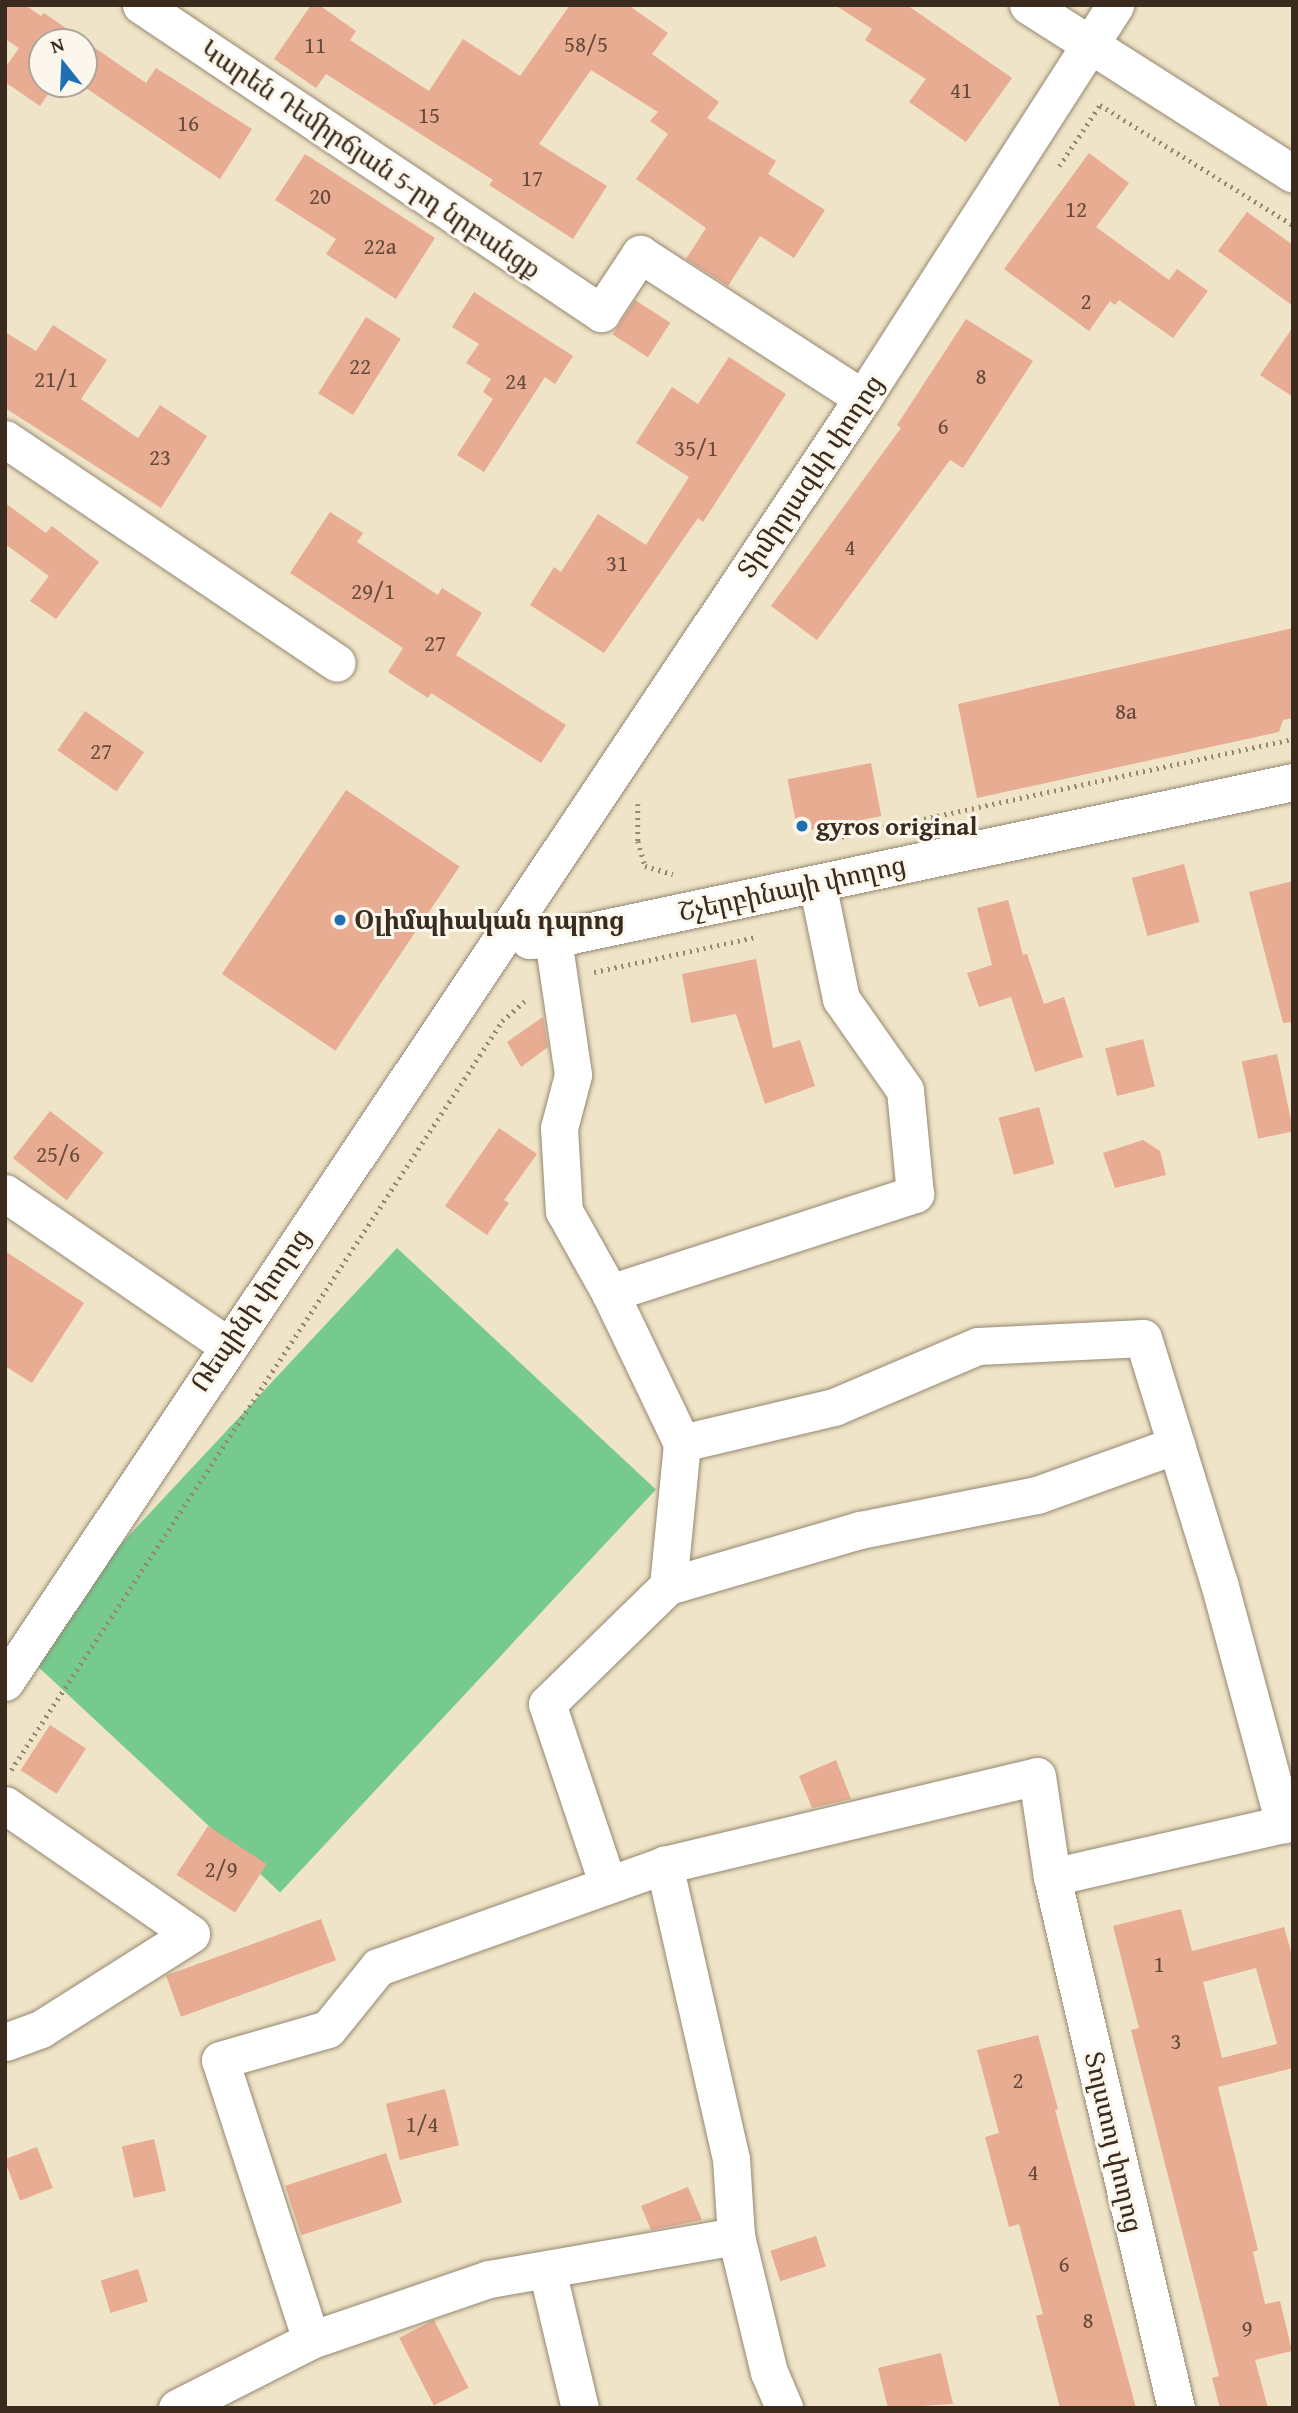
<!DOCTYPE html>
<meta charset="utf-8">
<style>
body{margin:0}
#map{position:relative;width:1298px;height:2413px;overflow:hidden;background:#efe4c7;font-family:"Gentium Book Plus","Noto Serif Armenian",serif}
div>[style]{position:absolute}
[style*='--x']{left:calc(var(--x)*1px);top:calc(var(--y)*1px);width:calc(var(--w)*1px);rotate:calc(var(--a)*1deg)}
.green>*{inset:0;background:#76ca8d;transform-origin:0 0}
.building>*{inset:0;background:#e7ac92;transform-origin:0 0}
.path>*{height:4.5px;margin-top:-2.25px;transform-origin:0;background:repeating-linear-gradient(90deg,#958772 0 2px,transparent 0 7px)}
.roads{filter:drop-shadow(0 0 2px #958772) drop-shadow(0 0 2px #958772)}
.minor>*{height:37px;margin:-18.5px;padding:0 18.5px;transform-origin:18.5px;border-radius:18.5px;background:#fff}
.dots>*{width:19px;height:19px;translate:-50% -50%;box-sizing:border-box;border:4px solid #fbf7ec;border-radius:50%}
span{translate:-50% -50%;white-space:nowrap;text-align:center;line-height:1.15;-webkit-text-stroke:6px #fbf7ec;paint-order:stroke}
.number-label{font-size:23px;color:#664a3b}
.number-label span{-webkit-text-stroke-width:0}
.street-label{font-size:26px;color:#3b2a1e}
.poi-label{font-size:26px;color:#3b2a1e;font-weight:700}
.left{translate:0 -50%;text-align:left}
.frame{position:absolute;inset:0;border:7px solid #3b2a1e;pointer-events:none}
.north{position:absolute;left:28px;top:28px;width:70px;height:70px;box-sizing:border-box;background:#fbf7ec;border:2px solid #aea59a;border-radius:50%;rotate:342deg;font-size:19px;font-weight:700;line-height:28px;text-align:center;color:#3b2a1e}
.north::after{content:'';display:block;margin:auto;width:24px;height:32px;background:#1f6fb2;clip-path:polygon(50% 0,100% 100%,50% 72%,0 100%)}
</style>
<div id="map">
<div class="green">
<i style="left:397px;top:1248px;width:354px;height:551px;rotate:43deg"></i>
</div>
<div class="building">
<i style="clip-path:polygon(5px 5px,25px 5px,41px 16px,44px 13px,146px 83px,156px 68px,252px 129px,220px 179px,80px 84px,84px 84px,84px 42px,42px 42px,42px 84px,55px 84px,40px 106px,5px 82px,5px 68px,19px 48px,5px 39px)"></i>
<i style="clip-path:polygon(311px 5px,319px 5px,356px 31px,350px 40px,429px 91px,463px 39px,520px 76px,570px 5px,628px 5px,668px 33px,652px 54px,719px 102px,707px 118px,776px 161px,768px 174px,825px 210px,794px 258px,760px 236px,728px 286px,686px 259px,706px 228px,636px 179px,668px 134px,650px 121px,658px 112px,591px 70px,539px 144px,607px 186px,573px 239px,489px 185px,493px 180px,326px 74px,316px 88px,274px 59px)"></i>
<i style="clip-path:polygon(835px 5px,907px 5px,1012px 78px,966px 142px,909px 102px,926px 79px,865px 40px,872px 29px)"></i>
<i style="clip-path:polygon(1089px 153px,1129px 183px,1096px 227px,1169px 280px,1177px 269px,1208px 291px,1173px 338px,1119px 300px,1115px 305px,1110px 301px,1089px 331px,1004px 269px)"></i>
<i style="clip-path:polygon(305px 154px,435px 238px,396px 299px,326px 254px,336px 239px,275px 200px)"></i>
<i style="clip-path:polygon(1247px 212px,1293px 245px,1293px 306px,1218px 251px)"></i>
<i style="clip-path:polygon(474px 292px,573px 356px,555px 384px,545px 377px,484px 472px,457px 455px,493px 399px,483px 392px,491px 379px,466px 363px,479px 344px,452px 327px)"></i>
<i style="left:635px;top:300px;width:42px;height:41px;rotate:33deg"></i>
<i style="left:366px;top:317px;width:41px;height:90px;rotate:32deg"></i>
<i style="clip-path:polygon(966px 319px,1033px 361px,963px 468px,950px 460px,817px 640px,771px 606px,901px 428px,897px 425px)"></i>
<i style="clip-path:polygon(53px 325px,107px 360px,81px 399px,138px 438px,160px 405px,207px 436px,161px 508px,5px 408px,5px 332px,36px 351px)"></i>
<i style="clip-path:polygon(1293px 327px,1293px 397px,1260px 375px)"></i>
<i style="clip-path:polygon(729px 357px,786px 394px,703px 522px,698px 518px,604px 653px,530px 605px,554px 567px,561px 572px,598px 514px,646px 545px,689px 477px,636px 443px,672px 387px,698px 404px)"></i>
<i style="clip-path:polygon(5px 503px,46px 533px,52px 526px,99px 562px,56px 619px,30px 601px,49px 576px,5px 544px)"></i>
<i style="clip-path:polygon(330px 512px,363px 533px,357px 542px,438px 595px,442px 588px,482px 613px,456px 655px,566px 725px,541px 763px,431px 693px,428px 698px,388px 672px,403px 648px,290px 573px)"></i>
<i style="clip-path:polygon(1293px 628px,1293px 718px,1283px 720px,1279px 732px,977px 798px,958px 704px)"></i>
<i style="left:85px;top:711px;width:72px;height:48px;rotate:35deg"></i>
<i style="left:871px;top:763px;width:54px;height:85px;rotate:79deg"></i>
<i style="left:346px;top:790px;width:137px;height:222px;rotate:34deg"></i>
<i style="left:1184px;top:864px;width:60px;height:54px;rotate:75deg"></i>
<i style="clip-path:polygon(1293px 881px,1293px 1022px,1283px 1023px,1249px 892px)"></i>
<i style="clip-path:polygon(1008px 900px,1023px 955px,1027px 954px,1044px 1004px,1064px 997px,1083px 1057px,1035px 1072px,1011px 997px,979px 1007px,967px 973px,992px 965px,977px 908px)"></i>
<i style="clip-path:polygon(756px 959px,773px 1048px,800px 1040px,815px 1086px,765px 1104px,736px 1014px,691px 1023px,682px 974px)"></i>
<i style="clip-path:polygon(543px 1017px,548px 1047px,521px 1067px,507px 1042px)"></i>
<i style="left:1143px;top:1039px;width:49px;height:39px;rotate:76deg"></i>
<i style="left:1277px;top:1054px;width:79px;height:36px;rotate:78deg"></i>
<i style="left:1039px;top:1107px;width:59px;height:42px;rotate:75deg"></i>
<i style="left:50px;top:1111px;width:68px;height:60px;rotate:38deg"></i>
<i style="clip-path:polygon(499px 1128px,537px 1154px,504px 1200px,509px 1203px,487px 1235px,445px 1206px)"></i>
<i style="clip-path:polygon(1143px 1140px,1160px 1151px,1166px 1175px,1115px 1188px,1103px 1153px)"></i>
<i style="clip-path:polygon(5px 1251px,84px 1303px,32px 1383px,5px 1366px)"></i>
<i style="left:50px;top:1725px;width:43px;height:54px;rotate:33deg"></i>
<i style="clip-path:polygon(836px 1760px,851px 1799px,812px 1808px,799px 1776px)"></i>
<i style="left:208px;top:1826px;width:70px;height:58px;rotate:33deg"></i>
<i style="clip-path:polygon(evenodd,1181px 1909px,1192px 1951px,1284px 1927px,1293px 1959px,1293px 2068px,1218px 2087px,1258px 2250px,1253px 2252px,1265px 2304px,1280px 2301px,1292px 2351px,1255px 2360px,1268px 2408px,1220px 2408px,1212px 2378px,1219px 2376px,1131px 2030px,1139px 2028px,1113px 1926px,1181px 1909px,1256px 1968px,1277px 2044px,1222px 2058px,1203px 1982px,1256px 1968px)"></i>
<i style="left:321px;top:1919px;width:44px;height:165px;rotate:70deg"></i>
<i style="clip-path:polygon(1038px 2035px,1058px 2109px,1055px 2110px,1136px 2408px,1060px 2408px,1036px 2316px,1043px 2314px,1019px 2224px,1009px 2227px,985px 2137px,999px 2133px,977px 2050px)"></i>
<i style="left:445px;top:2089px;width:58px;height:61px;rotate:76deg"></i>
<i style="left:154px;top:2139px;width:53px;height:33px;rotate:77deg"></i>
<i style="left:37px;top:2147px;width:44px;height:35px;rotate:69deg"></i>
<i style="left:386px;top:2153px;width:52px;height:106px;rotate:72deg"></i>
<i style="clip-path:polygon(688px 2187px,702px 2220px,651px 2230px,641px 2206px)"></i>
<i style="left:816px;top:2236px;width:32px;height:48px;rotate:72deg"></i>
<i style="left:138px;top:2269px;width:34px;height:39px;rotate:73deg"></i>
<i style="left:434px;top:2320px;width:76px;height:39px;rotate:63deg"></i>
<i style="clip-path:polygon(941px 2353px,953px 2404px,888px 2408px,878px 2368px)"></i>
</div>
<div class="path">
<i style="--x:1059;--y:166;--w:73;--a:-56.1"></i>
<i style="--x:1100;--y:105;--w:227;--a:31.9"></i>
<i style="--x:638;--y:804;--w:37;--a:90"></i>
<i style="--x:638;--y:841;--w:26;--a:74"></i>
<i style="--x:645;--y:866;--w:29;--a:16"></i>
<i style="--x:835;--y:838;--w:469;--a:-12.2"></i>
<i style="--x:594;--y:972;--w:166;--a:-12.2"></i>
<i style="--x:11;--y:1770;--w:896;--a:-56.75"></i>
<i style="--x:502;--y:1021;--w:30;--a:-41"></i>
</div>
<div class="roads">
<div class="minor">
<i style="--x:141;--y:5;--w:554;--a:33.8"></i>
<i style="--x:601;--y:313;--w:71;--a:-56.5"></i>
<i style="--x:640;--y:254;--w:265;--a:32.9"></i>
<i style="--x:1028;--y:5;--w:314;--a:32.5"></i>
<i style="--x:5;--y:439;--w:400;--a:34"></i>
<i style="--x:553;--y:939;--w:137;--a:81.6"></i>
<i style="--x:573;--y:1075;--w:55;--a:104.8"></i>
<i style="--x:559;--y:1128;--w:83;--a:86.6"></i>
<i style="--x:564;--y:1211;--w:94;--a:60.7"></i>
<i style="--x:610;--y:1293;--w:321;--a:-18"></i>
<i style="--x:915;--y:1194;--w:104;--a:-95.5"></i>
<i style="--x:905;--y:1090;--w:111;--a:-125.1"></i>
<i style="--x:841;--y:999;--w:118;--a:-101.7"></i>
<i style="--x:529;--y:940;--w:24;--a:-2"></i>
<i style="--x:553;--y:939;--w:756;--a:-11.98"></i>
<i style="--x:5;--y:1193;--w:269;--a:34.4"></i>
<i style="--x:610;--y:1293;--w:166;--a:64.4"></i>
<i style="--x:682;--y:1443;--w:156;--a:-13.3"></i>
<i style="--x:834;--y:1407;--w:156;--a:-23"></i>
<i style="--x:978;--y:1346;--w:165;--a:-2.8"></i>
<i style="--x:1143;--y:1338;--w:257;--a:72.8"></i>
<i style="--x:1219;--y:1583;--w:250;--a:74.9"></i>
<i style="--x:668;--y:1586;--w:200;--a:-16.3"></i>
<i style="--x:860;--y:1530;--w:180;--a:-11.2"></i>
<i style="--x:1037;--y:1495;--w:148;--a:-19.8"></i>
<i style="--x:5;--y:1682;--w:1544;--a:-56.25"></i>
<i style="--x:863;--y:398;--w:467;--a:-57.3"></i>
<i style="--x:5;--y:1805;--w:226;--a:34.7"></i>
<i style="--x:191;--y:1934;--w:178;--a:147.7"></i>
<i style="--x:41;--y:2029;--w:38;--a:160"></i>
<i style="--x:1052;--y:1877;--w:247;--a:-12.9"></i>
<i style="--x:608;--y:1885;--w:191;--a:-108.6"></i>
<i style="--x:547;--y:1704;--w:169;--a:-44.3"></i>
<i style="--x:668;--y:1586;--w:144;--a:-84.4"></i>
<i style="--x:736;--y:2236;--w:140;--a:76.4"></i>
<i style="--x:769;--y:2372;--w:39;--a:67"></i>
<i style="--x:547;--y:2270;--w:142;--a:76.6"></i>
<i style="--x:311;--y:2340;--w:294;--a:-108"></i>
<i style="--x:220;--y:2060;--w:112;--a:-16"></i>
<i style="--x:328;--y:2029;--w:80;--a:-51.1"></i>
<i style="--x:378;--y:1967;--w:304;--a:-19.6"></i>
<i style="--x:177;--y:2408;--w:150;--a:-26.9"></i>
<i style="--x:311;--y:2340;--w:188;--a:-18.9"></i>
<i style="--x:489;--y:2279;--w:251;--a:-9.9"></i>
<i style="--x:736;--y:2236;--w:77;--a:-93.7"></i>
<i style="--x:731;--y:2159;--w:302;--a:-102.8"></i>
<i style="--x:664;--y:1865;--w:383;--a:-13.4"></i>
<i style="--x:1037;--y:1776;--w:102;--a:81.6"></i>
<i style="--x:1052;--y:1877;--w:545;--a:76.86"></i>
</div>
</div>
<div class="dots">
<i style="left:802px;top:826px;background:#1f6fb2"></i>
<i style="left:340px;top:920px;background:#1f6fb2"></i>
</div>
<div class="number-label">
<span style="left:586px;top:44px">58/5</span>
<span style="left:315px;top:45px">11</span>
<span style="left:961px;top:90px">41</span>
<span style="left:429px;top:115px">15</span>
<span style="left:188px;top:123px">16</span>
<span style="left:532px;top:178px">17</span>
<span style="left:320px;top:196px">20</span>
<span style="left:1076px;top:209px">12</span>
<span style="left:380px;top:246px">22a</span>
<span style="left:1086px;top:301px">2</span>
<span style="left:360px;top:366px">22</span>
<span style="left:981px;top:376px">8</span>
<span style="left:56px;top:379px">21/1</span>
<span style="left:516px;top:381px">24</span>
<span style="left:943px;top:426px">6</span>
<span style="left:696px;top:448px">35/1</span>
<span style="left:160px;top:457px">23</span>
<span style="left:850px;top:547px">4</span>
<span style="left:617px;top:563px">31</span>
<span style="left:373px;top:591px">29/1</span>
<span style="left:435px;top:643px">27</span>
<span style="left:1126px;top:711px">8a</span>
<span style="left:101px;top:751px">27</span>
<span style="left:58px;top:1154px">25/6</span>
<span style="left:221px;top:1869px">2/9</span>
<span style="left:1159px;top:1964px">1</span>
<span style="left:1176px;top:2041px">3</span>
<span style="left:1018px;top:2080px">2</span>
<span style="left:422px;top:2124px">1/4</span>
<span style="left:1033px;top:2172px">4</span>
<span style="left:1064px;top:2264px">6</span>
<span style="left:1088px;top:2320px">8</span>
<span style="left:1247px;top:2328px">9</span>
</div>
<div class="street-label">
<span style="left:371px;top:159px;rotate:34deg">Կարեն Դեմիրճյան 5-րդ նրբանցք</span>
<span style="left:810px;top:476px;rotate:-56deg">Տիմիրյազևի փողոց</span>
<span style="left:792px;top:888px;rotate:-12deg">Շչերբինայի փողոց</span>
<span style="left:250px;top:1310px;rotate:-56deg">Ռեպինի փողոց</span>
<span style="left:1114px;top:2142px;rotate:77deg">Տոլստոյ փողոց</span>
</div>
<div class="poi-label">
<span class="left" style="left:816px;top:826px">gyros original</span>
<span class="left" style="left:354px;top:920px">Օլիմպիական դպրոց</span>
</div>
<div class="frame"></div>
<div class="north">N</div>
</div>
